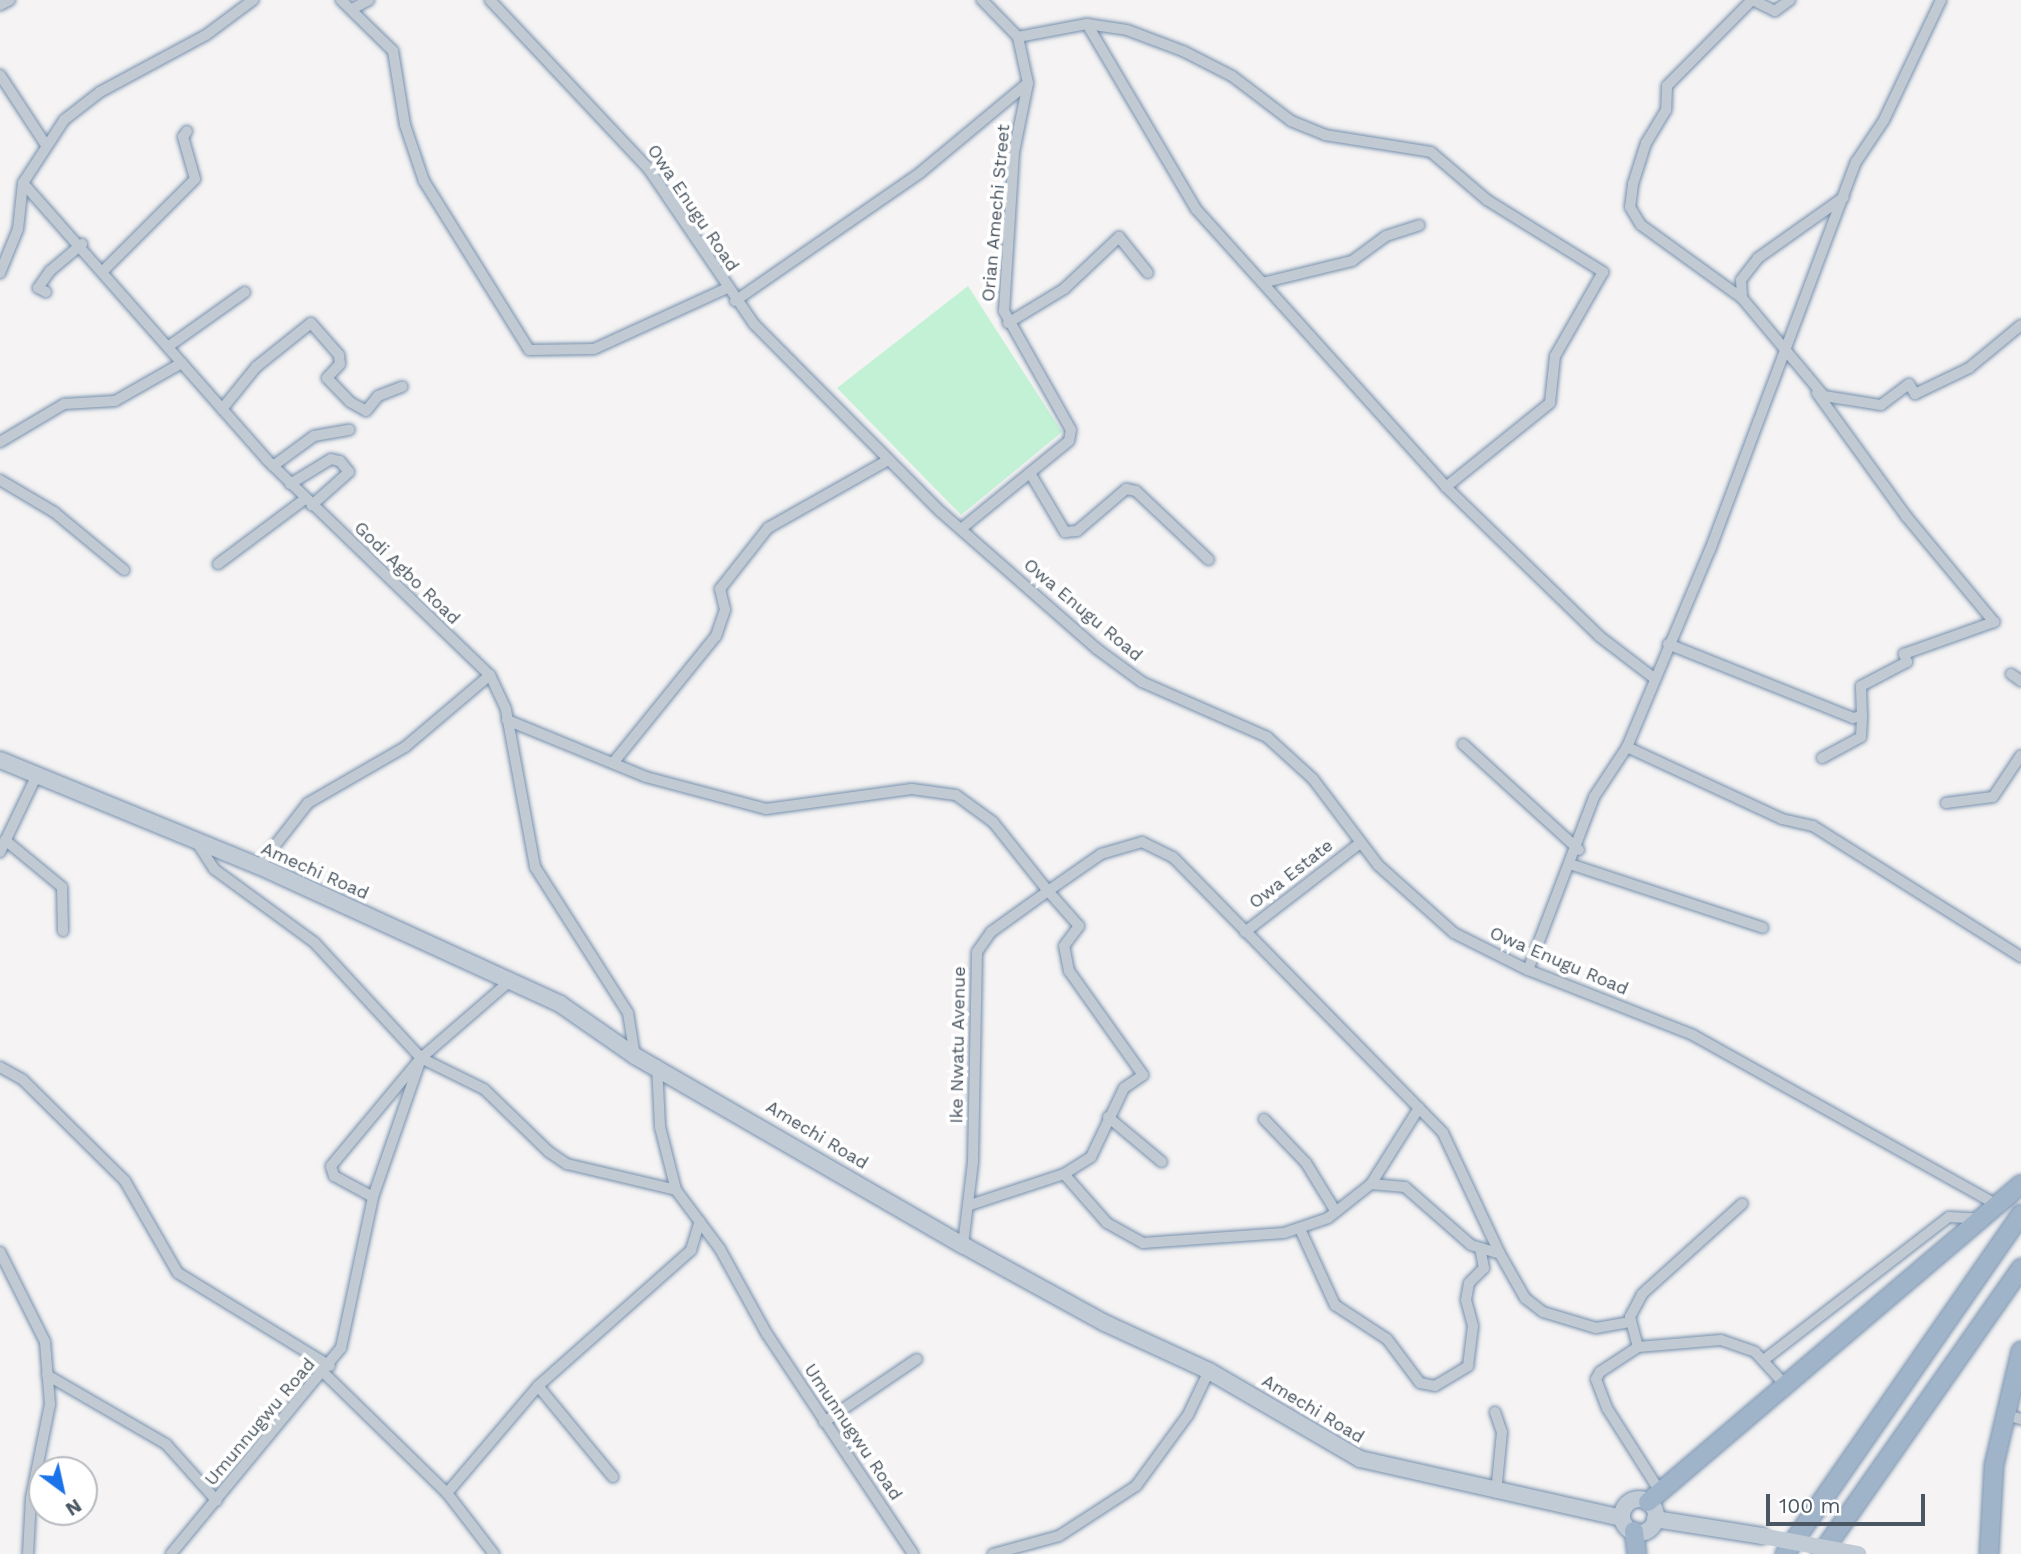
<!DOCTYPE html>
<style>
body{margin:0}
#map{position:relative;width:2021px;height:1554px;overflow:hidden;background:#f5f3f3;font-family:"Work Sans",sans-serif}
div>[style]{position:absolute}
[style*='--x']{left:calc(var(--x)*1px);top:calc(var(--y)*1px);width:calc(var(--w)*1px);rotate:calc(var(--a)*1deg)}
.green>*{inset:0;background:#c3f1d5}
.roads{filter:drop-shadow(0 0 2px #7690ad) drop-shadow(0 0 2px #7690ad)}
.minor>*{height:10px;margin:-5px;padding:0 5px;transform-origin:5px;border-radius:5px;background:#c1cad2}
.secondary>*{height:16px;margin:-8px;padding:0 8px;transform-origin:8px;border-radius:8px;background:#c1cbd6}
.secondary>.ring{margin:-8px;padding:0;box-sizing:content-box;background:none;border:16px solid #c1cbd6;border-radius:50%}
.trunk>*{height:18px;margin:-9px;padding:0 9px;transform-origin:9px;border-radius:9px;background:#9fb4c9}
.secondary-bridge>*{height:16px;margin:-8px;padding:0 8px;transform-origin:8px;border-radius:8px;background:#c1cbd6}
span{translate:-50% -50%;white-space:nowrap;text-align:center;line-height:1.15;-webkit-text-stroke:7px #fff;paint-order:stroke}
.street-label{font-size:18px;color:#4a5661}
.north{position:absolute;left:28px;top:1456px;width:70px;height:70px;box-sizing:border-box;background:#fff;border:2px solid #b7bbc0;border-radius:50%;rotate:147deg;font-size:19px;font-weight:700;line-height:28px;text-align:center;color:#4a5661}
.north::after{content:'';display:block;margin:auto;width:24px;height:32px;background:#1a73e8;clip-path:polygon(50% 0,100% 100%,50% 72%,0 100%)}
.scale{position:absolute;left:1766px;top:1494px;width:159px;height:32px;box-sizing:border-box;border:4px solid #4a5661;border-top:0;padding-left:9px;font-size:21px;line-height:24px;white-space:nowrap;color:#4a5661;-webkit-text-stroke:5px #fff;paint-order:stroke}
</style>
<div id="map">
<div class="green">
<i style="clip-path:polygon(968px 286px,1062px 432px,961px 515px,837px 388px)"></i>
</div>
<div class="roads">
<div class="minor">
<i style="--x:341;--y:0;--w:73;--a:44.4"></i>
<i style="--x:393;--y:51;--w:75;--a:80.8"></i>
<i style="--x:405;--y:125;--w:59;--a:71.3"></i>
<i style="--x:424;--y:181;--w:199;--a:58.1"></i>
<i style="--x:529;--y:350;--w:65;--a:-0.9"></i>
<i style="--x:594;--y:349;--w:146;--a:-24.6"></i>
<i style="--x:490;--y:0;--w:231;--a:46.8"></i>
<i style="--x:648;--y:168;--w:189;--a:55.8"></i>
<i style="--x:754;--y:324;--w:265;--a:45.2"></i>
<i style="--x:941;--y:512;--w:208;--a:41.3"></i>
<i style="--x:1097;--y:649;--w:56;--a:36.3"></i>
<i style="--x:1142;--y:682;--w:137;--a:23.7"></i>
<i style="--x:1267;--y:737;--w:62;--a:42.4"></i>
<i style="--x:1313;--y:779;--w:108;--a:52.9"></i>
<i style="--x:1378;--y:865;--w:102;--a:41.8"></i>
<i style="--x:1454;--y:933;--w:83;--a:26.6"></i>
<i style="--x:1528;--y:970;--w:177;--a:21.5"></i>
<i style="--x:1693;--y:1035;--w:348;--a:29.2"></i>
<i style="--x:1790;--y:0;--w:19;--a:144"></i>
<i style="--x:1775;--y:11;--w:25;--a:-154"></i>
<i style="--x:1752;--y:0;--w:121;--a:134.7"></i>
<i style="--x:1667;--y:86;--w:24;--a:92"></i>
<i style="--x:1666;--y:110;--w:39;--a:121"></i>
<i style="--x:1646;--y:143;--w:43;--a:107.6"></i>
<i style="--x:1633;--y:184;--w:23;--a:97"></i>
<i style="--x:1630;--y:207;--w:21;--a:59"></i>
<i style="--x:1641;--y:225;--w:125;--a:35.9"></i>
<i style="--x:1742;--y:298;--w:128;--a:50.1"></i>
<i style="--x:1824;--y:396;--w:58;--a:9"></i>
<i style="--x:1881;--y:405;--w:35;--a:-37"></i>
<i style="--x:1909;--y:384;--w:12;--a:59"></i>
<i style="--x:1915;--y:394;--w:60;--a:-25.7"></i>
<i style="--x:1969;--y:368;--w:67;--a:-39.6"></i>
<i style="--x:0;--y:5;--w:11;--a:-27"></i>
<i style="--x:352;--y:9;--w:19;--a:-28"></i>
<i style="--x:1087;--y:24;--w:215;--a:59.5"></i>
<i style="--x:1196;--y:209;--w:374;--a:48"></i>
<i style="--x:1446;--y:487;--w:214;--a:44.2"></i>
<i style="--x:1599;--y:636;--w:69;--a:37.4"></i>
<i style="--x:1018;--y:37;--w:70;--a:-10.7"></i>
<i style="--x:1087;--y:24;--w:40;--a:8.5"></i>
<i style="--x:1127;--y:30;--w:60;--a:20.6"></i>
<i style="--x:1183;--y:51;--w:55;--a:27"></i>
<i style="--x:1232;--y:76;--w:74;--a:37.3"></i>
<i style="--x:1291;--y:121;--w:37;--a:22"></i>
<i style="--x:1325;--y:135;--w:107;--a:9.1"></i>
<i style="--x:1431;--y:152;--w:74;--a:40.6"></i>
<i style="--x:1487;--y:200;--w:137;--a:31.8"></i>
<i style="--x:1603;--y:272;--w:97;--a:119.7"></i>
<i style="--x:1555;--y:356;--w:47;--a:96.1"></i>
<i style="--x:1550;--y:403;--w:134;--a:141.1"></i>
<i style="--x:0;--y:75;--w:84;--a:56.7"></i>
<i style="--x:23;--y:183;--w:369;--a:48.6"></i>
<i style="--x:267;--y:460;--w:310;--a:44"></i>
<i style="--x:490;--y:675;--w:38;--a:65"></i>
<i style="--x:506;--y:710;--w:160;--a:79.5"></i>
<i style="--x:535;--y:867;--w:173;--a:57.5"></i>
<i style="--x:628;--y:1013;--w:44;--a:80.8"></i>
<i style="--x:105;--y:269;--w:127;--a:-45"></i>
<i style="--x:195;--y:179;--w:44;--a:-105.9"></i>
<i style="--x:183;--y:137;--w:7;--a:-56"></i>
<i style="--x:0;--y:273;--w:48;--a:-67.8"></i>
<i style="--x:18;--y:229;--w:46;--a:-83.8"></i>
<i style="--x:23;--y:183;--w:75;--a:-56.9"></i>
<i style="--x:64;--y:120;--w:46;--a:-37.9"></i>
<i style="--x:100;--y:92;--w:120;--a:-28.3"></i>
<i style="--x:206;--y:35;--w:59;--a:-36.7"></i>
<i style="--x:1266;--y:282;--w:89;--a:-13.7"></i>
<i style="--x:1352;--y:261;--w:42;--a:-36.3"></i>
<i style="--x:1386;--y:236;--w:35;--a:-18"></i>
<i style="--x:46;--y:292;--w:9;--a:-153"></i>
<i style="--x:38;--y:288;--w:21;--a:-55"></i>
<i style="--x:50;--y:271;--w:42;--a:-40.2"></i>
<i style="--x:1742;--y:298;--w:18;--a:-93"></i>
<i style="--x:1741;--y:280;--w:28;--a:-52"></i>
<i style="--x:1758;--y:258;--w:105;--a:-35.3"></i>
<i style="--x:735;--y:301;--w:226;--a:-34.7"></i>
<i style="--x:921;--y:172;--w:139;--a:-39.8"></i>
<i style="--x:1008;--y:323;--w:66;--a:-31.3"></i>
<i style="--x:1064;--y:289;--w:76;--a:-43.4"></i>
<i style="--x:1119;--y:237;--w:46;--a:51.1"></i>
<i style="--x:169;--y:346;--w:93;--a:-35.4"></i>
<i style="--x:222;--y:409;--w:54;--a:-51"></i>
<i style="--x:256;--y:367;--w:70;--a:-38.7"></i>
<i style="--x:311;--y:323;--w:43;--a:48.8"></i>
<i style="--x:339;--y:355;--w:9;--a:84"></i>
<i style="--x:340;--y:364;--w:19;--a:133"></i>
<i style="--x:327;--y:378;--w:33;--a:46"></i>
<i style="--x:350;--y:402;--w:18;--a:29"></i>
<i style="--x:366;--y:411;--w:19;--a:-51"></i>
<i style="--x:378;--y:396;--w:26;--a:-21"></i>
<i style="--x:0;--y:442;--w:74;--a:-30.7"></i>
<i style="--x:64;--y:404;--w:51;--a:-3.4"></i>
<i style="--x:115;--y:401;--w:77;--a:-29.6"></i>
<i style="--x:273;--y:466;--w:51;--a:-36.2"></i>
<i style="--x:314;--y:436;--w:36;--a:-10"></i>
<i style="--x:1030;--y:473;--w:69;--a:59.3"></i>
<i style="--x:1065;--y:532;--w:12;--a:-5"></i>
<i style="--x:1077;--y:531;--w:65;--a:-40.6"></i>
<i style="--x:1126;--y:489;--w:10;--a:11"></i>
<i style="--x:1136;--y:491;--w:100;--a:43.4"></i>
<i style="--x:0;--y:480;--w:63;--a:30.7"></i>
<i style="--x:54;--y:512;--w:91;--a:39.6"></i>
<i style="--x:290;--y:484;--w:48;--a:-31.4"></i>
<i style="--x:331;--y:459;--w:9;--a:13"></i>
<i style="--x:340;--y:461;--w:14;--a:51"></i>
<i style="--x:349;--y:472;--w:50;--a:138.3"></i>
<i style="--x:961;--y:529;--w:139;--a:-39.2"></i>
<i style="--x:1069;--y:441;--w:11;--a:-80"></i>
<i style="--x:1071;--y:430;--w:137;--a:-119.4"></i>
<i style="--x:1004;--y:311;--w:159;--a:-86.4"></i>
<i style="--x:1014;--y:152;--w:70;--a:-78.5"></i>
<i style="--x:1028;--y:83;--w:47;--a:-102.3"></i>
<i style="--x:1018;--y:37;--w:52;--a:-134.2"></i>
<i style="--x:218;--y:564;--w:109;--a:-36.8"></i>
<i style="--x:1668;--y:644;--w:199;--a:21.8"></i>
<i style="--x:1853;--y:718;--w:9;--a:-13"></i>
<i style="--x:1862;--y:716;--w:30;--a:-92"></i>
<i style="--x:1861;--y:686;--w:52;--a:-27.6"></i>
<i style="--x:1907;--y:662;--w:9;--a:-111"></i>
<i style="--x:1904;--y:654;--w:96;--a:-19.6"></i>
<i style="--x:1994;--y:622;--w:138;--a:-129.7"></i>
<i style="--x:1906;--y:516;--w:152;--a:-125.9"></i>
<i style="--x:2011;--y:674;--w:12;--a:35"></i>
<i style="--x:507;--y:720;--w:150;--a:22.3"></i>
<i style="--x:646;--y:777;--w:124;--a:14.9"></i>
<i style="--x:766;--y:809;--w:147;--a:-7.8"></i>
<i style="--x:912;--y:789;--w:44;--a:7.8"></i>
<i style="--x:956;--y:795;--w:46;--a:36.1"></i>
<i style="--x:993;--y:822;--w:88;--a:51.4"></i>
<i style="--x:1048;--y:891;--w:70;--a:144.3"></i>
<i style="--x:991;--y:932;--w:24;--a:125"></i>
<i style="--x:977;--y:952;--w:210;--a:91.1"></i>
<i style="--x:973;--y:1162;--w:84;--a:96.9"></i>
<i style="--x:1463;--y:744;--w:157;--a:42.4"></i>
<i style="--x:1627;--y:747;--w:171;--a:24.9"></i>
<i style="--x:1782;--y:819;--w:32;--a:13"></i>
<i style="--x:1813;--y:826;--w:246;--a:32.2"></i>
<i style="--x:1822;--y:758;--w:44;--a:-28.3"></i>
<i style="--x:1861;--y:737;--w:21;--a:-87"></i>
<i style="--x:613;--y:763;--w:164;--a:-51"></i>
<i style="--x:716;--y:636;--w:28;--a:-71"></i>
<i style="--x:725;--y:610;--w:22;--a:-103"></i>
<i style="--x:720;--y:589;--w:78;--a:-51.8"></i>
<i style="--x:768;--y:528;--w:138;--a:-29.5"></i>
<i style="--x:1946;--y:803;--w:47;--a:-7.3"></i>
<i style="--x:1993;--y:797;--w:50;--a:-56.3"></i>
<i style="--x:5;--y:840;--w:74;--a:39.5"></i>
<i style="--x:62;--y:887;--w:44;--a:88.7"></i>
<i style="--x:196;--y:841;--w:33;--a:57"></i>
<i style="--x:214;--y:869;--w:125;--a:36.2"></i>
<i style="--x:315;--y:943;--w:156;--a:47.3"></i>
<i style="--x:421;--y:1058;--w:70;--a:26.2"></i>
<i style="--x:484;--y:1089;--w:91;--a:44.1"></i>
<i style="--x:549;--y:1152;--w:22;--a:34"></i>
<i style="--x:567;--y:1164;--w:112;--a:13.4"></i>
<i style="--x:0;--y:852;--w:83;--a:-64.4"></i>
<i style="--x:1573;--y:865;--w:200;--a:18.3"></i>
<i style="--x:259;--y:866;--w:80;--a:-52.1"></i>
<i style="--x:308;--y:803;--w:112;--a:-30"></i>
<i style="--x:405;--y:747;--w:111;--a:-40.3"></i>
<i style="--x:1245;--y:932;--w:144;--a:-37.7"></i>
<i style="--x:1528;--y:970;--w:185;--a:-69.1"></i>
<i style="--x:1594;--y:797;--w:60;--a:-56.6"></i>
<i style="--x:1627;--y:747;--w:214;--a:-67.2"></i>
<i style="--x:1710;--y:550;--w:415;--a:-69.4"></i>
<i style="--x:1856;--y:162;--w:50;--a:-56.3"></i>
<i style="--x:1884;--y:120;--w:133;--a:-64.6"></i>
<i style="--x:657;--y:1065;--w:62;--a:87.2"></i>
<i style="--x:660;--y:1127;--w:65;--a:75.7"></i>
<i style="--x:676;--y:1190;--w:74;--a:53.3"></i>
<i style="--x:720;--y:1249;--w:97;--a:61.1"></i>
<i style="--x:767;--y:1334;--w:264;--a:56.4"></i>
<i style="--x:0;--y:1067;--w:26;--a:29"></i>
<i style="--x:23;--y:1080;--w:144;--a:44.7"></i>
<i style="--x:125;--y:1181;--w:106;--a:60.1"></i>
<i style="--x:178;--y:1273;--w:178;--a:31.5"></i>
<i style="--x:1108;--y:1117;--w:70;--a:39.8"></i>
<i style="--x:1264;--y:1119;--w:61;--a:46.3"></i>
<i style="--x:1306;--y:1163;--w:57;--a:58.5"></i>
<i style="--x:1064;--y:1174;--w:32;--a:-32"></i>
<i style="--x:1091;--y:1157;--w:76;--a:-64.4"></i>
<i style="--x:1124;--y:1088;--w:23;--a:-34"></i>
<i style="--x:1143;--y:1075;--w:128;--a:-125.4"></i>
<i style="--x:1069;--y:971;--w:25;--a:-101"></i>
<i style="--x:1064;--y:946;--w:25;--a:-53"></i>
<i style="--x:1079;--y:926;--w:47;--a:-131.5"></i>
<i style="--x:1048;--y:891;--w:65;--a:-34.9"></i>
<i style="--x:1101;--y:854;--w:43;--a:-16.3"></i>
<i style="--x:1142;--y:842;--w:34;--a:26"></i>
<i style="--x:1173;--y:857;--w:386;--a:45.6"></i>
<i style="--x:1443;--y:1133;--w:134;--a:64.8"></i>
<i style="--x:1371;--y:1184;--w:34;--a:5"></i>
<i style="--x:1405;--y:1187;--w:88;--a:41.3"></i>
<i style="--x:1471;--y:1245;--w:30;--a:17"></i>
<i style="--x:1500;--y:1254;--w:51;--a:60.4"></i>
<i style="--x:1525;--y:1298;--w:23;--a:38"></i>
<i style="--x:1543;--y:1312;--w:55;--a:16.8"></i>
<i style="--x:1596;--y:1328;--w:35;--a:-10"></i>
<i style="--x:373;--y:1197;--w:44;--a:-151.7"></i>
<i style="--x:334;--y:1176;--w:10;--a:-107"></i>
<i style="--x:331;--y:1166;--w:141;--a:-50.2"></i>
<i style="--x:421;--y:1058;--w:118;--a:-40.9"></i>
<i style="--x:970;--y:1205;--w:99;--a:-18.3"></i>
<i style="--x:1064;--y:1174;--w:65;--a:48.7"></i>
<i style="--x:1107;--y:1223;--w:41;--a:29.1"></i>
<i style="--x:1143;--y:1243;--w:141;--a:-4.1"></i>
<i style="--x:1284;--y:1233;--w:46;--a:-18.8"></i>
<i style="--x:1328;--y:1218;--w:55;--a:-38.3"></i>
<i style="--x:1371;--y:1184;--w:90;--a:-57.7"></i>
<i style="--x:1300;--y:1229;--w:84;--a:65.3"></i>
<i style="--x:1335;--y:1305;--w:62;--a:33.2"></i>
<i style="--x:1387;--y:1339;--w:55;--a:53.1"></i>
<i style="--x:1420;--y:1383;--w:15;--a:11"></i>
<i style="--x:1435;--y:1386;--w:39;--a:-31"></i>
<i style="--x:1468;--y:1366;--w:40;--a:-82.9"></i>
<i style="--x:1473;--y:1326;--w:27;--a:-105"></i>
<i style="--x:1466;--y:1300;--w:17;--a:-80"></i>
<i style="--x:1469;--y:1283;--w:21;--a:-45"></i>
<i style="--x:1484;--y:1268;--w:20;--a:-101"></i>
<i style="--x:0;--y:1252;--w:101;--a:63.4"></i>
<i style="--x:45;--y:1342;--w:62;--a:85.4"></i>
<i style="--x:50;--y:1404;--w:96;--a:101.4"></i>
<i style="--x:31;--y:1498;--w:56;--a:93.1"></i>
<i style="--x:1638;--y:1347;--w:31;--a:-105"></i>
<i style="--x:1630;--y:1317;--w:26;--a:-62"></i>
<i style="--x:1642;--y:1294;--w:135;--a:-42"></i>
<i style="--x:1765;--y:1359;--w:232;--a:-37.7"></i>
<i style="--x:1949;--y:1217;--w:33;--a:3"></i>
<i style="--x:325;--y:1374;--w:170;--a:44.3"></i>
<i style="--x:447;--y:1493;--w:77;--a:52.4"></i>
<i style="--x:47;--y:1375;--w:138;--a:30.1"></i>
<i style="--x:166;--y:1444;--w:76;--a:48.2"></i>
<i style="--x:538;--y:1386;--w:118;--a:50.5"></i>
<i style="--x:1495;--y:1412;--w:21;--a:71"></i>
<i style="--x:1502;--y:1432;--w:61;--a:95.6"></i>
<i style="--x:2003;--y:1414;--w:19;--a:16"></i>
<i style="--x:824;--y:1422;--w:112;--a:-34.1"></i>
<i style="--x:1659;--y:1490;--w:97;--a:-122.4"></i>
<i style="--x:1607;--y:1408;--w:31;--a:-111"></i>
<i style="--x:1596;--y:1379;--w:8;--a:-60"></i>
<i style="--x:1600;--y:1372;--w:45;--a:-33.3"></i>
<i style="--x:1638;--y:1347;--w:83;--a:-4.8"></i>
<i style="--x:1721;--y:1340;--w:36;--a:19"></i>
<i style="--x:1755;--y:1352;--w:46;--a:47.6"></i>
<i style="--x:447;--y:1493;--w:140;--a:-49.6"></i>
<i style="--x:538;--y:1386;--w:205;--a:-41.6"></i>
<i style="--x:691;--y:1250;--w:30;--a:-73"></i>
<i style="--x:171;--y:1554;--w:267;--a:-50.5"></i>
<i style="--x:341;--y:1348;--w:154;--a:-78"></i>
<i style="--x:373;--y:1197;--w:147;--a:-70.9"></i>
<i style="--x:993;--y:1554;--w:68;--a:-15.3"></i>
<i style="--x:1059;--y:1536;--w:92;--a:-33"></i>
<i style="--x:1136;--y:1486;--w:88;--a:-53.8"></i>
<i style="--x:1188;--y:1415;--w:49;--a:-64.5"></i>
</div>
<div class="secondary">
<i style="--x:0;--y:760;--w:280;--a:22.3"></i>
<i style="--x:259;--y:866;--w:331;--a:24.6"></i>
<i style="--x:560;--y:1004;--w:91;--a:34.7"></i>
<i style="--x:635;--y:1056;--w:379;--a:30"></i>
<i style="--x:963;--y:1245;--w:162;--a:28.8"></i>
<i style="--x:1105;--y:1323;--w:115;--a:24.8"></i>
<i style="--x:1209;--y:1371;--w:175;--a:30.2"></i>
<i style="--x:1360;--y:1459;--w:268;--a:12.7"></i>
<i class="ring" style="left:1622px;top:1499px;width:18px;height:18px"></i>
<i style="--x:1655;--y:1519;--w:108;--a:9"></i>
</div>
<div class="trunk">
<i style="--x:1648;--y:1502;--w:490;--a:-40.4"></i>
<i style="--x:1634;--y:1531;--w:23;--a:83"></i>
<i style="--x:1785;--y:1554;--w:414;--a:-55.2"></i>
<i style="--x:1821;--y:1554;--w:349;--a:-55"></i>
<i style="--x:1989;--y:1554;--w:89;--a:-86.8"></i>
<i style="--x:1994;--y:1465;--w:117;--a:-76.7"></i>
</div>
</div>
<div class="secondary-bridge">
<i style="--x:1762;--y:1536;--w:98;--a:10.6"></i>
</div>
<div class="street-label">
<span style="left:693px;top:208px;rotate:56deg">Owa Enugu Road</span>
<span style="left:996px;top:213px;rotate:-85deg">Orian Amechi Street</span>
<span style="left:407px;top:573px;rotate:44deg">Godi Agbo Road</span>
<span style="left:1083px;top:610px;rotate:40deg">Owa Enugu Road</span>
<span style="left:315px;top:871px;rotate:24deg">Amechi Road</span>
<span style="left:1291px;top:874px;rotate:-38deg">Owa Estate</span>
<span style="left:1559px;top:961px;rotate:23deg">Owa Enugu Road</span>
<span style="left:958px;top:1045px;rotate:-89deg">Ike Nwatu Avenue</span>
<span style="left:817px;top:1135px;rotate:31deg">Amechi Road</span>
<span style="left:1313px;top:1409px;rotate:31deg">Amechi Road</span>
<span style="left:260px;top:1422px;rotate:-50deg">Umunnugwu Road</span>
<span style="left:853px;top:1432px;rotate:56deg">Umunnugwu Road</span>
</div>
<div class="north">N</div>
<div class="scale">100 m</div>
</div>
